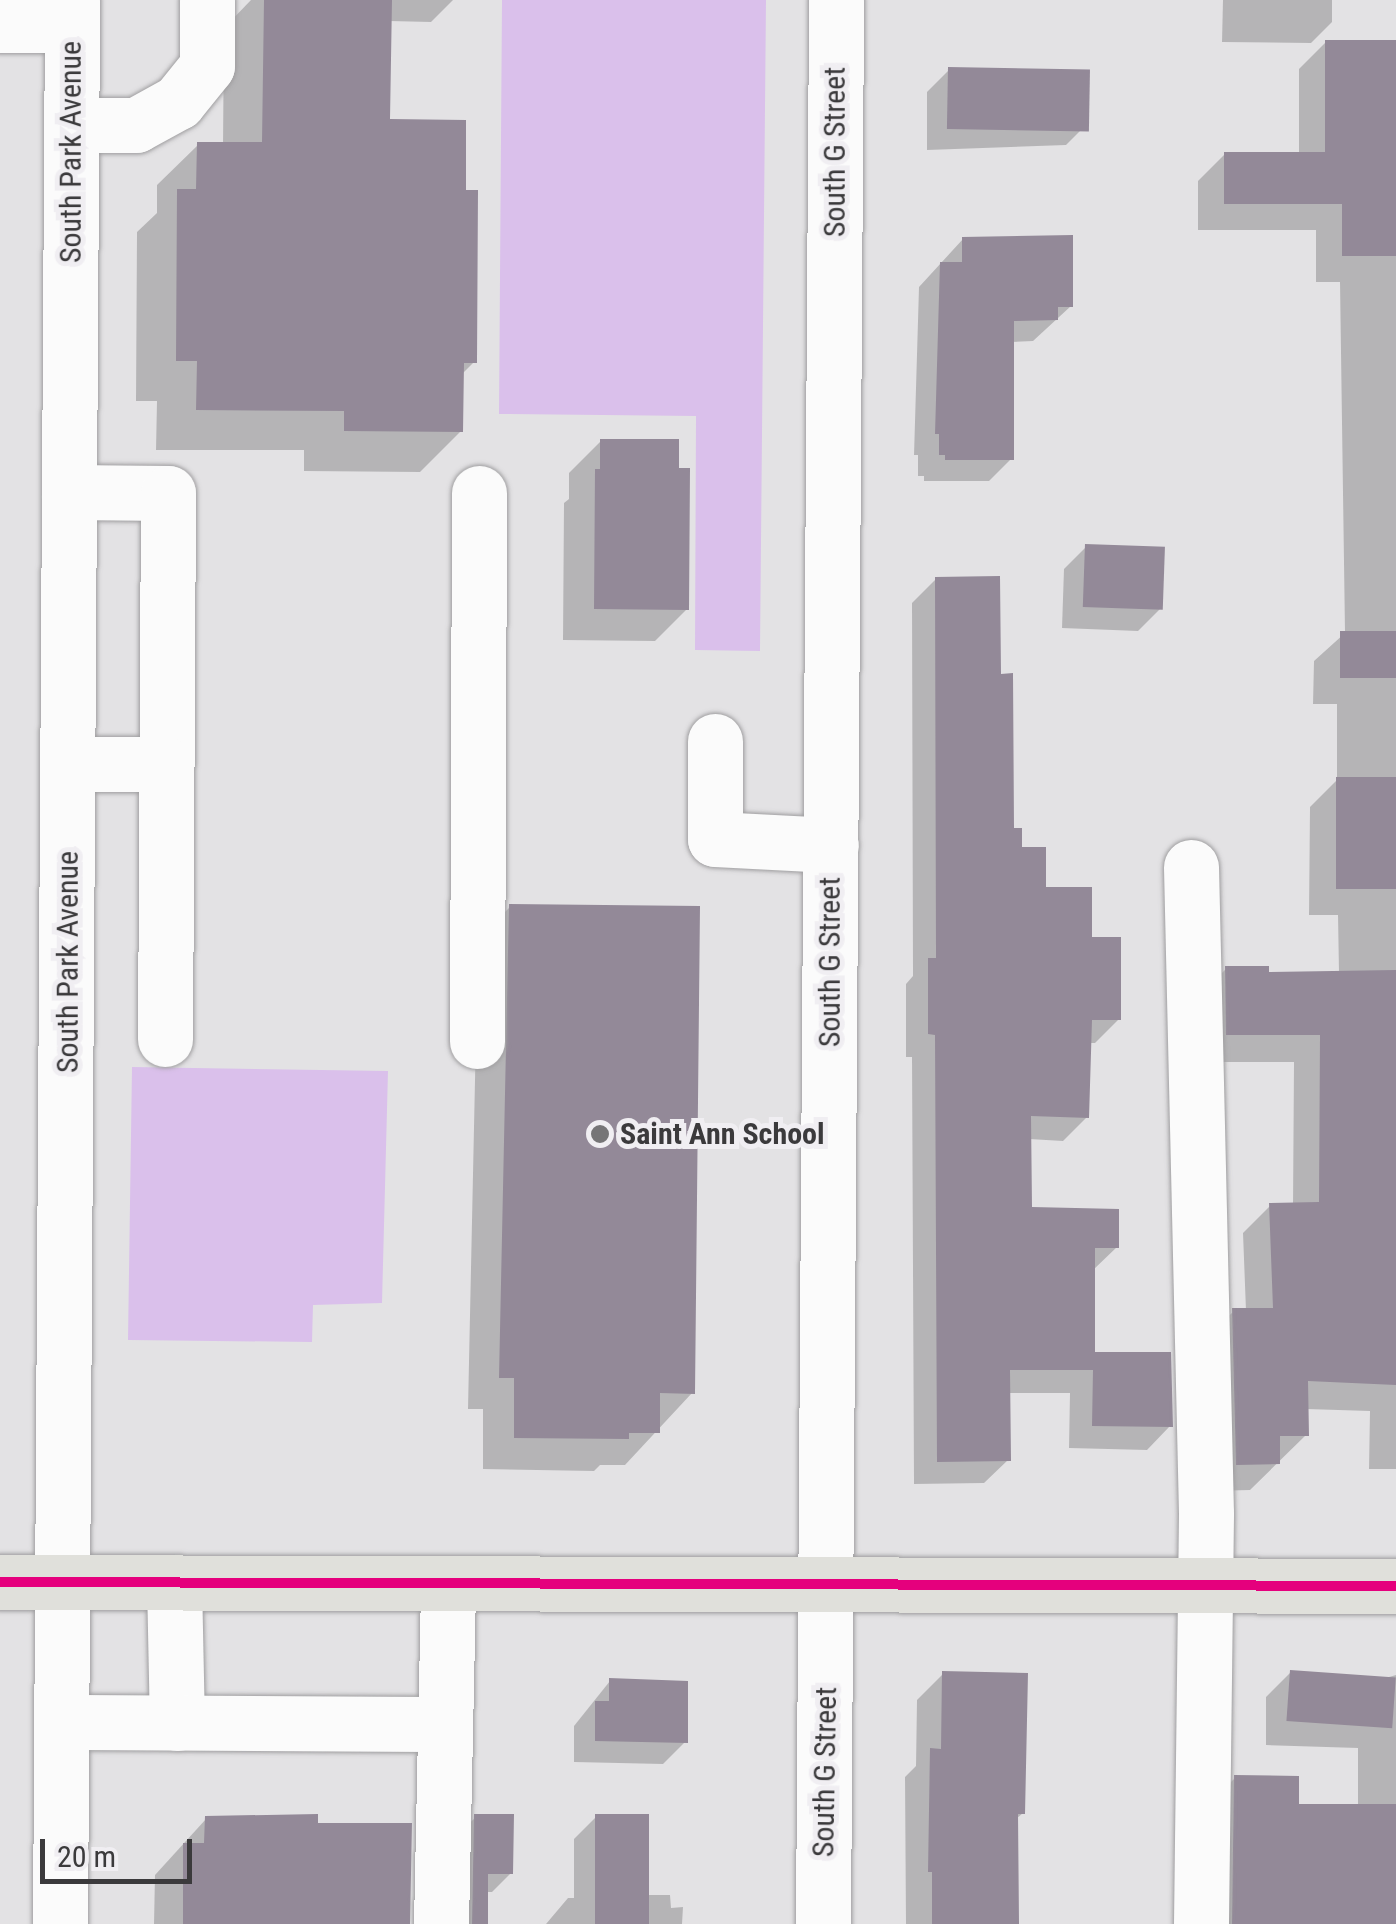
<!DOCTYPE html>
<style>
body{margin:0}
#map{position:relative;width:1396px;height:1924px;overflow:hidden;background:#e3e2e4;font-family:"Roboto Condensed",sans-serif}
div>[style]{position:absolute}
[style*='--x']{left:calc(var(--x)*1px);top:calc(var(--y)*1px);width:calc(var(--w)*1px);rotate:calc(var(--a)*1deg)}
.green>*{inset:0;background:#dac0eb}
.shadow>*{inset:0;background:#0003}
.building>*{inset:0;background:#938998;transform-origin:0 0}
.roads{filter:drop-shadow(0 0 2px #9f9ea0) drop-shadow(0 0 2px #9f9ea0)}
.minor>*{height:55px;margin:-27.5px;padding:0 27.5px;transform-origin:27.5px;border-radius:27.5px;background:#fbfbfb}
.major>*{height:55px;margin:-27.5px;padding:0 27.5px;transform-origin:27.5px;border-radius:27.5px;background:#e0e0db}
.bus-1>*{height:10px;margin:-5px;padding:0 5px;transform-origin:5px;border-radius:5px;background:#e5007d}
.dots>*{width:28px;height:28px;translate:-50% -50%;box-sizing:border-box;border:5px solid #f0eef2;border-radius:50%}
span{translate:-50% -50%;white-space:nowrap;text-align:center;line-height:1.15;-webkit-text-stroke:10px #f0eef2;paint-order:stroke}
.street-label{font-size:30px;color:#3b3a3c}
.poi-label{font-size:30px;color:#3b3a3c;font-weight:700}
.left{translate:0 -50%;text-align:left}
.scale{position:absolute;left:40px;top:1839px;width:152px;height:45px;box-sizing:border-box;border:5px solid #3b3a3c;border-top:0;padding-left:12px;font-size:30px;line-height:35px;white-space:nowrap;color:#3b3a3c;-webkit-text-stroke:8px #f0eef2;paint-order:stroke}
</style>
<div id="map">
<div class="green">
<i style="clip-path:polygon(502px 0,766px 0,760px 651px,695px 650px,696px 416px,499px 414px)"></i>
<i style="clip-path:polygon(132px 1067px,388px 1071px,382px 1303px,313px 1305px,312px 1342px,128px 1340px)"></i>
</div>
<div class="shadow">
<i style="clip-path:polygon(251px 0,453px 0,431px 22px,389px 21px,388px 122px,463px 192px,474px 362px,461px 375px,461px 431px,420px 472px,304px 471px,304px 450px,156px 450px,157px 401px,136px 401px,137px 232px,157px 213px,157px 185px,198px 145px,223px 145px,224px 28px)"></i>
<i style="clip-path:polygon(1223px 0,1332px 0,1332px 22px,1311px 43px,1222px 42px)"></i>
<i style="clip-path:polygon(1326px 42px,1396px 43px,1396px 1469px,1369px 1469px,1370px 1411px,1306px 1409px,1306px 1435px,1250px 1490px,1210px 1491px,1206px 1338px,1234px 1311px,1246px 1311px,1243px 1233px,1270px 1206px,1293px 1205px,1294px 1062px,1200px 1062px,1198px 996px,1226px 969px,1266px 974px,1339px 973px,1338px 915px,1309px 915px,1310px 807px,1337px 780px,1337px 704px,1313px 704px,1314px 661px,1345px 633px,1340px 282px,1316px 282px,1316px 230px,1198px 230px,1198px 181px,1225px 154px,1299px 154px,1299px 69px)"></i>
<i style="clip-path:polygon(949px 70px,1088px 123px,1066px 145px,927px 150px,927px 92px)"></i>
<i style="clip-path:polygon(963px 239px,1071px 306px,1033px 341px,1011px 342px,1011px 459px,989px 481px,924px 481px,924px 476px,918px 476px,918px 455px,914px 455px,919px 287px)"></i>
<i style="clip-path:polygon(601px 441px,687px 609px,655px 641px,563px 640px,564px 503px,569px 499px,569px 473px)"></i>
<i style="clip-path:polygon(1086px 547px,1160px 609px,1138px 631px,1062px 628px,1064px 569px)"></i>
<i style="clip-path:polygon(936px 579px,999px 676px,1012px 831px,1019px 850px,1043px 890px,1090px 940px,1119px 1019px,1095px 1043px,1089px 1043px,1087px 1117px,1063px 1141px,1029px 1139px,1029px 1209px,1117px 1247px,1092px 1271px,1092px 1354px,1170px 1426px,1147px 1450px,1069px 1448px,1070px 1393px,1008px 1393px,1008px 1460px,984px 1483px,914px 1484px,912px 1057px,906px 1057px,906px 984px,913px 976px,912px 603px)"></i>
<i style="clip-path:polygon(510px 907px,692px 1393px,625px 1465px,600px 1465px,594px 1471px,483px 1469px,483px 1409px,468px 1409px,478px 939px)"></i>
<i style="clip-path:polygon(1291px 1672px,1382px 1679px,1396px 1675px,1396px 1924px,1208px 1924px,1210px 1803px,1235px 1778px,1296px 1807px,1358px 1807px,1358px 1748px,1266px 1745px,1266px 1697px)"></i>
<i style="clip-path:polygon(943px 1674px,1023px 1813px,1016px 1819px,1017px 1924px,906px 1924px,905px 1777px,916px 1766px,917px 1700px)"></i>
<i style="clip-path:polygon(610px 1681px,685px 1742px,663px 1764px,574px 1762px,574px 1726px)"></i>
<i style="clip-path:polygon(476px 1817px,511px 1873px,492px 1892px,486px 1892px,485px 1924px,455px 1924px,457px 1835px)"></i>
<i style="clip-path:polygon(596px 1817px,646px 1895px,670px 1895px,671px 1908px,683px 1907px,682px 1924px,546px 1924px,568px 1898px,574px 1898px,574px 1839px)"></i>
<i style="clip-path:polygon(206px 1819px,316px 1826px,408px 1924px,154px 1924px,155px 1875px)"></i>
</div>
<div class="building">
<i style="clip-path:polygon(264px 0,392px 0,390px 119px,466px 120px,466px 190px,478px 190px,477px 363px,464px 363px,463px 432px,344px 431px,344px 411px,196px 410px,197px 361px,176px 361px,177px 189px,196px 189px,197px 142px,262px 142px)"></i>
<i style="clip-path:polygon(1325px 40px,1396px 40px,1396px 256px,1342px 256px,1342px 204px,1224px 204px,1224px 152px,1325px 152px)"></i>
<i style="left:948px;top:67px;width:142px;height:62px;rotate:1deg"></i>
<i style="clip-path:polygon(1073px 235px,1073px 307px,1058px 307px,1058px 320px,1014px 321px,1014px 460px,945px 460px,945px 455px,939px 455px,939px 434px,935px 434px,940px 262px,962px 262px,962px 237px)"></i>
<i style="clip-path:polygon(600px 439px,679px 439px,679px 468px,690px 468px,689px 610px,594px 609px,595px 469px,600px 469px)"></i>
<i style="left:1085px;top:544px;width:80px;height:63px;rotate:2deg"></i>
<i style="clip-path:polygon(1000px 576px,1001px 674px,1013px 673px,1014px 828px,1022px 828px,1022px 847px,1046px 847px,1046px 887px,1092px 887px,1092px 937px,1121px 937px,1121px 1020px,1092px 1020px,1089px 1118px,1031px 1116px,1032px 1207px,1119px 1209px,1119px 1248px,1095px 1248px,1095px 1352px,1171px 1352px,1173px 1427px,1092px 1426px,1093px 1370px,1010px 1370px,1011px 1461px,937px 1462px,935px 1035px,928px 1034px,928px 958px,936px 958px,935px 577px)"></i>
<i style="left:1340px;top:631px;width:56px;height:47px"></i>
<i style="left:1336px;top:777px;width:60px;height:112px"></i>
<i style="clip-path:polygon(509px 904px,700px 906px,695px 1394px,660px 1393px,660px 1433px,629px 1433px,629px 1439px,514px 1438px,514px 1378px,499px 1378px)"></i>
<i style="clip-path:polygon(1225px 966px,1269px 966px,1269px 972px,1396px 970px,1396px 1385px,1308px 1381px,1309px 1436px,1280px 1436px,1280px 1464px,1236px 1465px,1232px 1308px,1273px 1308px,1269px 1203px,1319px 1202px,1320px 1035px,1226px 1035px)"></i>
<i style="left:1290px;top:1670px;width:106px;height:51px;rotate:4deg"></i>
<i style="clip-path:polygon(942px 1671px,1028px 1673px,1025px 1814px,1018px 1814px,1019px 1924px,932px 1924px,932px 1872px,928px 1872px,930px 1748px,941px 1749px)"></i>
<i style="clip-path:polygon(609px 1678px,688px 1681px,688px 1743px,595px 1741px,595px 1701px,609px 1701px)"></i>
<i style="clip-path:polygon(1234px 1775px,1299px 1776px,1299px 1804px,1396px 1804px,1396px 1924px,1232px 1924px)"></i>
<i style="clip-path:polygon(318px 1814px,318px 1823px,412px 1823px,410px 1924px,183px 1924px,183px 1843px,204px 1843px,205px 1816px)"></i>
<i style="clip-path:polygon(474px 1814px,514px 1814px,513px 1874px,488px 1874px,488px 1924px,472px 1924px)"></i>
<i style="left:595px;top:1814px;width:54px;height:110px"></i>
</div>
<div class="roads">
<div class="minor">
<i style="--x:0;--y:25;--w:72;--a:0"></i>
<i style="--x:71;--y:125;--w:65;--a:0"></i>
<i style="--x:136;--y:125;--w:48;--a:-28.7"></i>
<i style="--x:178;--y:102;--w:46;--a:-51.1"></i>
<i style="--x:207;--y:66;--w:66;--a:-90"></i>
<i style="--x:69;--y:492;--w:99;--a:0.6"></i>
<i style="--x:168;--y:493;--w:546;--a:90.31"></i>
<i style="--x:715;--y:741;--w:98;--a:90"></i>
<i style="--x:715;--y:839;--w:116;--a:3"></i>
<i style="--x:69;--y:764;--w:96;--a:0"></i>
<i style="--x:1191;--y:867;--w:647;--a:88.67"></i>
<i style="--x:1206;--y:1514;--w:410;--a:90.7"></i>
<i style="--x:477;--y:1041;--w:548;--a:-89.79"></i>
<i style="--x:174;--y:1582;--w:141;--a:88.8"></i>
<i style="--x:62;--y:1722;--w:383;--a:0.3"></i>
<i style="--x:60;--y:1924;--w:1924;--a:-89.64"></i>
<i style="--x:441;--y:1924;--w:341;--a:-88.8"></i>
<i style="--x:823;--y:1924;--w:1924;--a:-89.61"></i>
</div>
<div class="major">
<i style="--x:0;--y:1582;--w:1396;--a:0.16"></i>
</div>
</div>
<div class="bus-1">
<i style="--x:0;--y:1582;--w:1396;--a:0.16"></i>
</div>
<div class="dots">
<i style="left:600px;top:1134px;background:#767577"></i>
</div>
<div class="street-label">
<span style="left:71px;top:152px;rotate:-90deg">South Park Avenue</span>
<span style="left:835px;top:152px;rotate:-90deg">South G Street</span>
<span style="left:68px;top:962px;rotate:-90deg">South Park Avenue</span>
<span style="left:830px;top:962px;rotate:-90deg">South G Street</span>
<span style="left:825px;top:1772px;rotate:-89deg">South G Street</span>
</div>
<div class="poi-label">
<span class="left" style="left:620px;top:1134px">Saint Ann School</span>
</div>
<div class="scale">20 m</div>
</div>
